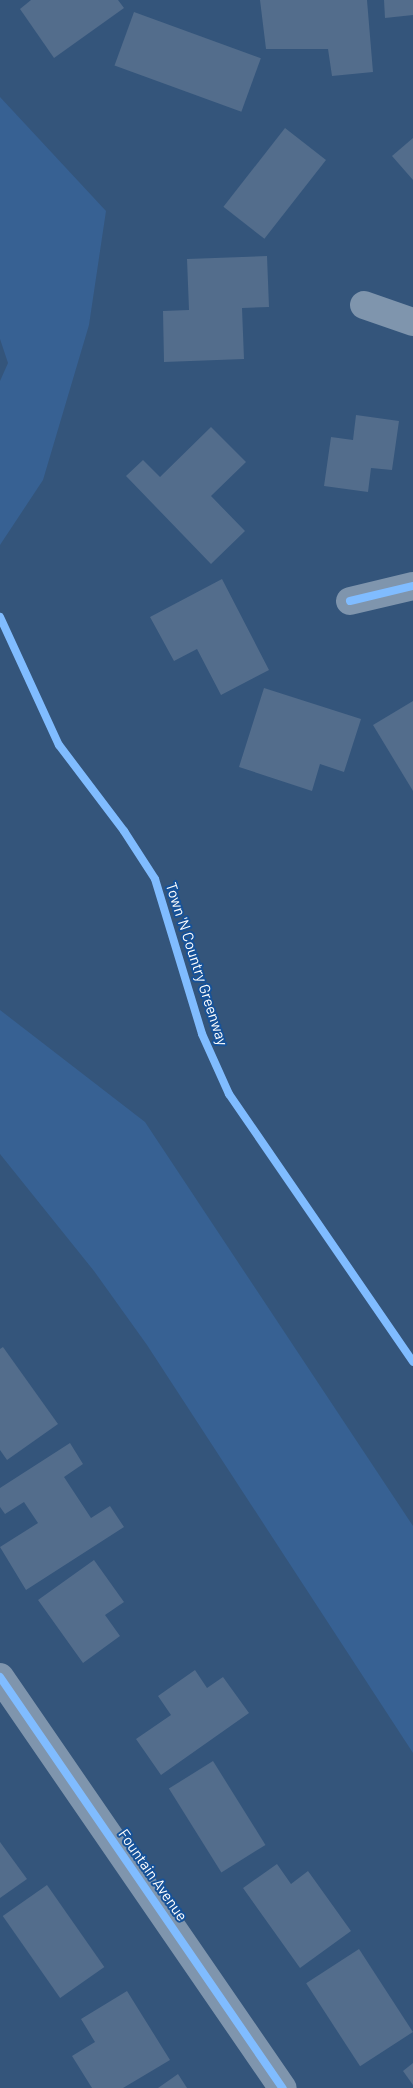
<!DOCTYPE html>
<style>
body{margin:0}
#map{position:relative;width:413px;height:2088px;overflow:hidden;background:#34557b;font-family:Barlow,sans-serif}
div>[style]{position:absolute}
[style*='--x']{left:calc(var(--x)*1px);top:calc(var(--y)*1px);width:calc(var(--w)*1px);rotate:calc(var(--a)*1deg)}
.water>*{inset:0;background:#376193}
.building>*{inset:0;background:#536d8c;transform-origin:0 0}
.street>*{height:28px;margin:-14px;padding:0 14px;transform-origin:14px;border-radius:14px;background:#7f95ad}
.cycleway>*{height:8px;margin:-4px;padding:0 4px;transform-origin:4px;border-radius:4px;background:#80bcff}
span{translate:-50% -50%;white-space:nowrap;text-align:center;line-height:1.15;-webkit-text-stroke:4px #165299;paint-order:stroke}
.street-label{font-size:15px;color:#fff}
</style>
<div id="map">
<div class="water">
<i style="clip-path:polygon(0 97px,106px 211px,89px 325px,43px 480px,0 545px,0 381px,8px 363px,0 339px)"></i>
<i style="clip-path:polygon(0 1010px,145px 1122px,413px 1526px,413px 1753px,147px 1345px,94px 1271px,0 1154px)"></i>
</div>
<div class="building">
<i style="clip-path:polygon(31px 0,118px 0,124px 8px,54px 58px,20px 9px)"></i>
<i style="clip-path:polygon(260px 0,367px 0,373px 72px,332px 76px,328px 49px,266px 49px)"></i>
<i style="clip-path:polygon(384px 0,413px 0,413px 15px,385px 18px)"></i>
<i style="left:134px;top:12px;width:135px;height:57px;rotate:20deg"></i>
<i style="left:285px;top:128px;width:52px;height:100px;rotate:38deg"></i>
<i style="clip-path:polygon(413px 138px,413px 180px,392px 156px)"></i>
<i style="clip-path:polygon(267px 256px,269px 307px,242px 308px,244px 359px,164px 362px,163px 311px,189px 310px,187px 259px)"></i>
<i style="clip-path:polygon(356px 415px,399px 421px,392px 470px,371px 468px,368px 492px,324px 486px,331px 437px,353px 440px)"></i>
<i style="clip-path:polygon(211px 427px,246px 462px,211px 496px,245px 531px,211px 564px,126px 476px,143px 460px,160px 477px)"></i>
<i style="clip-path:polygon(222px 579px,269px 670px,221px 695px,197px 649px,174px 661px,150px 617px)"></i>
<i style="clip-path:polygon(264px 688px,361px 719px,344px 772px,320px 764px,312px 791px,239px 767px)"></i>
<i style="clip-path:polygon(413px 701px,413px 791px,373px 725px)"></i>
<i style="clip-path:polygon(3px 1347px,58px 1424px,7px 1460px,0 1450px,0 1349px)"></i>
<i style="clip-path:polygon(70px 1443px,83px 1464px,64px 1477px,91px 1518px,110px 1506px,124px 1527px,26px 1590px,0 1547px,38px 1523px,24px 1502px,5px 1514px,0 1507px,0 1488px)"></i>
<i style="clip-path:polygon(94px 1560px,124px 1602px,105px 1615px,120px 1636px,83px 1663px,38px 1600px)"></i>
<i style="clip-path:polygon(195px 1670px,207px 1688px,223px 1677px,249px 1713px,161px 1775px,136px 1739px,171px 1715px,158px 1696px)"></i>
<i style="left:213px;top:1761px;width:99px;height:52px;rotate:58deg"></i>
<i style="clip-path:polygon(0 1842px,27px 1879px,0 1898px)"></i>
<i style="clip-path:polygon(277px 1864px,291px 1884px,308px 1871px,351px 1931px,300px 1968px,243px 1888px)"></i>
<i style="left:47px;top:1885px;width:100px;height:54px;rotate:55deg"></i>
<i style="left:359px;top:1949px;width:99px;height:63px;rotate:57deg"></i>
<i style="clip-path:polygon(127px 1991px,170px 2060px,123px 2088px,92px 2088px,72px 2056px,95px 2042px,81px 2019px)"></i>
<i style="clip-path:polygon(413px 2063px,413px 2085px,403px 2071px)"></i>
<i style="clip-path:polygon(178px 2074px,187px 2088px,158px 2088px)"></i>
</div>
<div class="street">
<i style="--x:364;--y:305;--w:52;--a:19.1"></i>
<i style="--x:350;--y:601;--w:65;--a:-13.4"></i>
<i style="--x:0;--y:1677;--w:499;--a:55.5"></i>
</div>
<div class="cycleway">
<i style="--x:350;--y:601;--w:65;--a:-13.4"></i>
<i style="--x:0;--y:617;--w:141;--a:65.3"></i>
<i style="--x:59;--y:745;--w:108;--a:52.9"></i>
<i style="--x:124;--y:831;--w:57;--a:57.1"></i>
<i style="--x:155;--y:879;--w:162;--a:73.1"></i>
<i style="--x:202;--y:1034;--w:66;--a:65.8"></i>
<i style="--x:229;--y:1094;--w:325;--a:55.5"></i>
<i style="--x:0;--y:1677;--w:499;--a:55.5"></i>
</div>
<div class="street-label">
<span style="left:197px;top:964px;rotate:72deg">Town 'N Country Greenway</span>
<span style="left:153px;top:1875px;rotate:55deg">Fountain Avenue</span>
</div>
</div>
